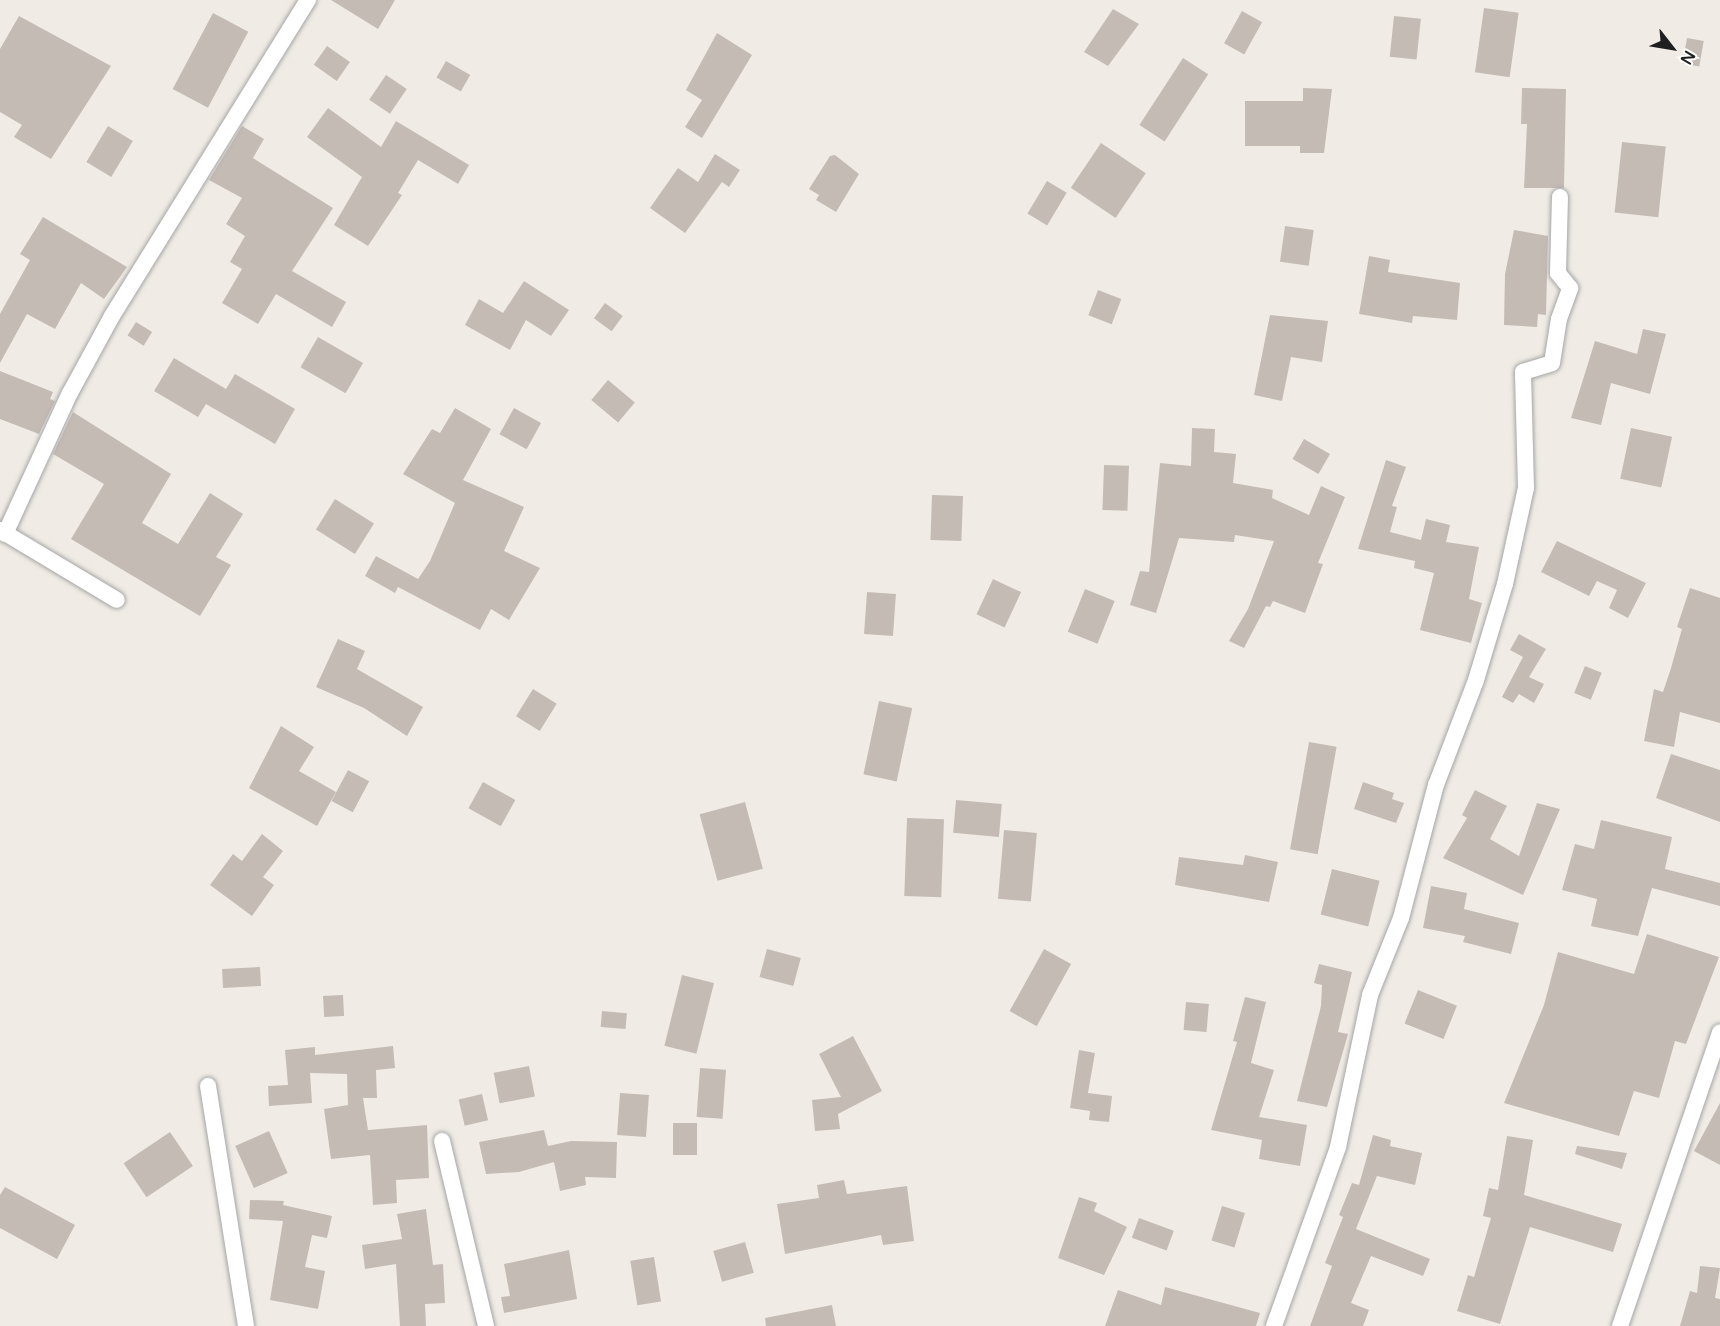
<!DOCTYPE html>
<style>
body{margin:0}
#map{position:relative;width:1720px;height:1326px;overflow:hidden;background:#f0ece5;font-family:"Varela Round",sans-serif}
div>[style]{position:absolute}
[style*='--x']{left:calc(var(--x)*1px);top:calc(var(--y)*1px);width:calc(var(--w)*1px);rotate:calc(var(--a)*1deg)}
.building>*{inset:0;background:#c4bbb5;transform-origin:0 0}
.roads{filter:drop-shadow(0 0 2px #a6a6a6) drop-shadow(0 0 2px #a6a6a6)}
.minor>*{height:16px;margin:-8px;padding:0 8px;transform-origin:8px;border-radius:8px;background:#fff}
span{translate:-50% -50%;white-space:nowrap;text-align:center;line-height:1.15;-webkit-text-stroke:4.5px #fff;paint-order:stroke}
.north{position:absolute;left:1642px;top:18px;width:60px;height:60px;-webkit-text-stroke:4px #fff;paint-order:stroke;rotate:121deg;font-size:16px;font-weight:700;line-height:24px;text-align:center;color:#1f1f1f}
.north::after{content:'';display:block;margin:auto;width:21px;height:27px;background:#1f1f1f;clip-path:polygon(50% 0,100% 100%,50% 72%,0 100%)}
</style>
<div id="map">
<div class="building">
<i style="clip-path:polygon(331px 0,395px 0,378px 29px)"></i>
<i style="left:1484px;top:8px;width:35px;height:65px;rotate:8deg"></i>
<i style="clip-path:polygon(1113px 9px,1139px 24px,1108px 66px,1084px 52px)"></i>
<i style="left:1242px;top:11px;width:23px;height:37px;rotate:29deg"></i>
<i style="left:213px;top:13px;width:40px;height:86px;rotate:28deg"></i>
<i style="clip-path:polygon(19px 16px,111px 66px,51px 159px,14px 137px,22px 125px,0 112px,0 49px)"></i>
<i style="left:1394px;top:16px;width:27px;height:41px;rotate:6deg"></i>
<i style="clip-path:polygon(717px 33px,752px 55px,702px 138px,685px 127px,702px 100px,686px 90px)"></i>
<i style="left:1687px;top:38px;width:17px;height:26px;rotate:10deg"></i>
<i style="left:327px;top:46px;width:28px;height:23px;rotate:35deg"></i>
<i style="left:1183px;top:58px;width:30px;height:80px;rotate:33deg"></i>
<i style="left:446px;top:61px;width:28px;height:19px;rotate:30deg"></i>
<i style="left:386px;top:75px;width:25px;height:30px;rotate:34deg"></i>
<i style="clip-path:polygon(1303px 88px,1332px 89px,1324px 153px,1300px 153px,1300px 146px,1245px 146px,1245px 101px,1303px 101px)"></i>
<i style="clip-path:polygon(1522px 88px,1566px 89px,1564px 188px,1524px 188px,1527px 124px,1521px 124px)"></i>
<i style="clip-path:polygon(328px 108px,381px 147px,396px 121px,469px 165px,458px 184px,418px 160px,398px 193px,402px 195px,368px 246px,334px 225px,362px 177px,307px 137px)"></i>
<i style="left:108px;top:126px;width:29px;height:42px;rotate:31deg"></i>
<i style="clip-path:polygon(242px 126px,264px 139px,253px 158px,333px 208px,292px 271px,346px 302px,332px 327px,276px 294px,258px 324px,222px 303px,242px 269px,230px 262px,245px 236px,226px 224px,242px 198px,209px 180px)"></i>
<i style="left:1622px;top:142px;width:44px;height:71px;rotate:6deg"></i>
<i style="left:1101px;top:143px;width:54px;height:54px;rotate:34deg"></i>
<i style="clip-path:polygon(715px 154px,740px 170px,729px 187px,722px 182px,685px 233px,650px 208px,678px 168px,698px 182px)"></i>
<i style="clip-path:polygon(835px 155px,859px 174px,836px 212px,816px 200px,819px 195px,809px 189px,830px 156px)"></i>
<i style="left:1047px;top:181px;width:23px;height:38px;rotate:31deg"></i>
<i style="clip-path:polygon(43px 217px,127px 267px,104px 299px,81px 283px,55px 329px,27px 314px,0 363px,0 314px,30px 260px,20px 254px)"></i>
<i style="left:1285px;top:226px;width:29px;height:36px;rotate:8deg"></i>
<i style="clip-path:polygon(1514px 230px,1548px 236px,1546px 315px,1538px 314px,1537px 327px,1504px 325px,1505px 274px)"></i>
<i style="clip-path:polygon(1369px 256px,1390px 260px,1388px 272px,1460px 283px,1457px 320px,1413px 316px,1412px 323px,1359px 314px)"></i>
<i style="clip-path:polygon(524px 281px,569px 310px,551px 336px,526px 320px,510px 350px,465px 325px,479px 299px,503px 313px)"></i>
<i style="left:1098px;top:290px;width:25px;height:27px;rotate:21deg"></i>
<i style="left:605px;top:303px;width:22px;height:19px;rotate:36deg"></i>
<i style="clip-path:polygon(1270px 315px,1328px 321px,1322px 362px,1291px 357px,1282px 401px,1254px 395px)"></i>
<i style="left:136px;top:322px;width:19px;height:16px;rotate:32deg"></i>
<i style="clip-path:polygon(1643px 329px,1666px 334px,1650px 394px,1611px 383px,1601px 425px,1571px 418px,1595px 341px,1637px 354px)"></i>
<i style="left:318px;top:337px;width:52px;height:35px;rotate:30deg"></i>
<i style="clip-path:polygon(174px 358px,226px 389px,235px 374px,295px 409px,275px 444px,206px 404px,198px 417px,154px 391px)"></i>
<i style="clip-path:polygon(0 371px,53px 392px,50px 399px,55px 401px,39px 434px,0 419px)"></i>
<i style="left:608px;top:380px;width:35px;height:26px;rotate:40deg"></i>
<i style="clip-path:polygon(455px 408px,491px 429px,463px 480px,524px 507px,504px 551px,540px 568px,509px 620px,491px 609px,480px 630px,398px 587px,395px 593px,365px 576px,376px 556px,418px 579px,430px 561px,455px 503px,403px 474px,432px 429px,440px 433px)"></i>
<i style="left:514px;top:408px;width:31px;height:30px;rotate:29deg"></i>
<i style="clip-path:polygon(73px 412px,171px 474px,142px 523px,178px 544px,210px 493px,243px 514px,216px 557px,231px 565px,200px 616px,71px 539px,104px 484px,53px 454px)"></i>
<i style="clip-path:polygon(1192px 428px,1215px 429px,1214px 452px,1236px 454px,1233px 483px,1273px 490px,1272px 498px,1309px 515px,1321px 486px,1345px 497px,1318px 563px,1323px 564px,1305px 613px,1273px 601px,1270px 607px,1266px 606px,1244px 648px,1229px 641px,1248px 609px,1274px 541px,1235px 535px,1234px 542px,1179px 538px,1156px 613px,1130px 605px,1140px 571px,1149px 572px,1160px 463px,1191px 466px)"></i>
<i style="left:1631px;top:428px;width:42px;height:52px;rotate:12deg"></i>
<i style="left:1304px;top:439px;width:30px;height:23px;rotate:30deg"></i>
<i style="clip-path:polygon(1386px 460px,1406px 467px,1392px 506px,1397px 507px,1390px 532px,1421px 540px,1426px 519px,1450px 525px,1446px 542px,1479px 547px,1469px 599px,1482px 603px,1471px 643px,1420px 630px,1434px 573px,1414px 568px,1415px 561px,1358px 549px)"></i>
<i style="left:1104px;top:465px;width:25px;height:45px;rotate:2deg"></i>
<i style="left:932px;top:495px;width:31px;height:45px;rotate:2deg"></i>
<i style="left:335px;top:499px;width:46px;height:36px;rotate:32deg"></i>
<i style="clip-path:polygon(1557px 541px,1646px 583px,1628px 618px,1609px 608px,1617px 590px,1597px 581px,1589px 596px,1541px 572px)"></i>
<i style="left:993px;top:579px;width:31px;height:39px;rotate:25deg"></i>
<i style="clip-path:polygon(1690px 588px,1720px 598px,1720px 723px,1680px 712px,1674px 747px,1644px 741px,1654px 689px,1663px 692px,1671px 668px,1682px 629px,1677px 627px)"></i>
<i style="left:1085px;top:589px;width:32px;height:46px;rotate:22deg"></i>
<i style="left:867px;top:592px;width:29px;height:42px;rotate:4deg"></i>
<i style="clip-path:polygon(1519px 634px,1546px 649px,1529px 677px,1544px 684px,1534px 703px,1519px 694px,1513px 703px,1502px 697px,1523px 657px,1510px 650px)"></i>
<i style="clip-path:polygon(338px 639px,365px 651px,357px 669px,423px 707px,407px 736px,364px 708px,316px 687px)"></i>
<i style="left:1585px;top:666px;width:18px;height:29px;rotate:22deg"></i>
<i style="left:533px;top:689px;width:28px;height:32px;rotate:32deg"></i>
<i style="left:879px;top:701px;width:34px;height:75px;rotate:12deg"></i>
<i style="clip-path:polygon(281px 726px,314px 747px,299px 771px,336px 792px,317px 826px,249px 788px)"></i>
<i style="left:1309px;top:742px;width:28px;height:109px;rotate:10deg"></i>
<i style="clip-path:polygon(1671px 754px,1720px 770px,1720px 822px,1656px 798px)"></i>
<i style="left:348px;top:770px;width:24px;height:35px;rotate:28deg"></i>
<i style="left:483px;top:782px;width:37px;height:30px;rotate:29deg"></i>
<i style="clip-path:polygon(1363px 782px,1394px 793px,1392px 799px,1404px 803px,1396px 823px,1354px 809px)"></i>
<i style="clip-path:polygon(1475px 790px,1507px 806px,1490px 839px,1519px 856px,1537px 803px,1560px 809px,1523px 895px,1443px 858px,1467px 818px,1462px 815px)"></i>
<i style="left:956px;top:800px;width:46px;height:33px;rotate:5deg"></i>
<i style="left:745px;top:802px;width:69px;height:47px;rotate:75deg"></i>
<i style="left:907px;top:818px;width:37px;height:78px;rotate:2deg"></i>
<i style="clip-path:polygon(1601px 820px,1672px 837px,1665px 869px,1720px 883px,1720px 906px,1652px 888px,1638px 936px,1591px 926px,1597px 899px,1562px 890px,1575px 844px,1594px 849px)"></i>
<i style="left:1004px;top:830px;width:33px;height:69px;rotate:5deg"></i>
<i style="clip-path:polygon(262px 834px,283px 851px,263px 877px,274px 885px,252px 916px,210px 885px,233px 854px,242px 861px)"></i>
<i style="clip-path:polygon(1245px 855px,1278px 862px,1269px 902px,1175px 885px,1179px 857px,1243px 865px)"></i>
<i style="left:1332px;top:869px;width:49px;height:47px;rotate:14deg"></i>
<i style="clip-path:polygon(1431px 886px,1467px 893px,1464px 909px,1519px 923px,1511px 954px,1463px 942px,1465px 936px,1423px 928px)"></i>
<i style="clip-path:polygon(1647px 934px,1719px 957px,1686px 1044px,1675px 1041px,1659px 1098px,1634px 1091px,1619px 1136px,1504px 1103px,1544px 1005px,1558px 952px,1634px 974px)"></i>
<i style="left:767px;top:949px;width:35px;height:29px;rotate:15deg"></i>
<i style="left:1044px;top:949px;width:31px;height:71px;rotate:29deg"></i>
<i style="clip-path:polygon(1319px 964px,1352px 972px,1338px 1032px,1348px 1034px,1327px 1107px,1297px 1101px,1321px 1006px,1322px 985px,1314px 983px)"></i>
<i style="left:260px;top:967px;width:19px;height:38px;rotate:87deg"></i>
<i style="left:682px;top:975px;width:33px;height:73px;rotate:14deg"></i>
<i style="left:1418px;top:990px;width:42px;height:36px;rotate:22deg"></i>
<i style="left:343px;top:995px;width:21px;height:20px;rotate:87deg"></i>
<i style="clip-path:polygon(1245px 997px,1266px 1002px,1251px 1063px,1274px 1070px,1259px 1117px,1307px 1125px,1300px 1166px,1259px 1159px,1262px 1140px,1211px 1130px,1237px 1042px,1233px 1041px)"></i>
<i style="left:1186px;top:1002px;width:23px;height:28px;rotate:5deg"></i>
<i style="left:602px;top:1011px;width:25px;height:16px;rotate:5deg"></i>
<i style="clip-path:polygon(853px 1036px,882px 1091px,838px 1114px,840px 1129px,815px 1131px,812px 1100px,841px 1097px,819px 1054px)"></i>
<i style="clip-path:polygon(393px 1046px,395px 1068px,376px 1070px,377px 1098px,363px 1098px,368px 1130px,427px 1125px,429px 1178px,396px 1180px,397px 1203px,373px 1205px,370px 1155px,331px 1159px,324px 1109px,348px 1105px,347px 1074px,310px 1073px,312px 1103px,269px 1106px,268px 1086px,288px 1085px,285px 1050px,315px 1047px,315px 1055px)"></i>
<i style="clip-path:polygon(1079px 1050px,1095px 1053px,1088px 1093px,1112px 1096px,1109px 1122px,1089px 1120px,1090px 1111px,1070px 1108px)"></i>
<i style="left:529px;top:1066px;width:31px;height:36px;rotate:79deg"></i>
<i style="left:700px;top:1068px;width:26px;height:49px;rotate:4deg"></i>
<i style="left:620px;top:1093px;width:29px;height:42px;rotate:4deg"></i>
<i style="left:482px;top:1094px;width:27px;height:24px;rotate:77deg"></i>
<i style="clip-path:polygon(1720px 1103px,1720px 1165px,1694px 1151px)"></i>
<i style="left:673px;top:1123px;width:24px;height:32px"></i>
<i style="clip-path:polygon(544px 1130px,548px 1146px,571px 1141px,617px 1142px,616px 1178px,585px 1177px,586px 1185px,560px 1191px,554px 1162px,519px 1172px,486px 1174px,479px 1142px)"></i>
<i style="left:269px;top:1131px;width:46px;height:37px;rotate:66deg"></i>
<i style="left:170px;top:1132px;width:41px;height:56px;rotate:56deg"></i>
<i style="clip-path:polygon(1373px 1135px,1391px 1140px,1390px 1146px,1422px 1153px,1415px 1185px,1377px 1176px,1356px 1229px,1430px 1259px,1423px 1276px,1371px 1256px,1351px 1303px,1369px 1310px,1363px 1326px,1310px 1326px,1332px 1266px,1325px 1263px,1343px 1217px,1339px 1215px,1352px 1183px,1359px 1185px)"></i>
<i style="clip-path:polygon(1507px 1136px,1533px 1140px,1524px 1195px,1622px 1224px,1613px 1252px,1530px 1227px,1500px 1324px,1457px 1311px,1468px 1275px,1474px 1277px,1491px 1218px,1483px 1216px,1489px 1188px,1498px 1190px)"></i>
<i style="clip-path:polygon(1577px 1146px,1627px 1153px,1622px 1169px,1575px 1154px)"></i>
<i style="clip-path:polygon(844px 1180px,847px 1194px,907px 1186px,914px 1241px,883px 1245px,881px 1235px,785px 1254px,777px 1204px,819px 1198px,817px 1185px)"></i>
<i style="clip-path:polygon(5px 1187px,75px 1225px,57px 1259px,0 1228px,0 1195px)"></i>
<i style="clip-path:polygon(1079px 1197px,1097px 1203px,1094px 1211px,1127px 1227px,1104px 1275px,1058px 1258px)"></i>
<i style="clip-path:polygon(250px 1200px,284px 1201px,283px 1205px,332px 1216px,327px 1238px,312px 1235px,305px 1267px,325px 1271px,318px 1309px,270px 1300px,283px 1221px,249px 1219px)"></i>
<i style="left:1222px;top:1206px;width:24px;height:36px;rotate:17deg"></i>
<i style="clip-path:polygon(426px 1209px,433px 1265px,443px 1264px,445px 1303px,425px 1304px,426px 1326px,400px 1326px,396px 1264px,365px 1269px,362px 1245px,402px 1239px,397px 1214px)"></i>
<i style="left:1139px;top:1218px;width:37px;height:21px;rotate:20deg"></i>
<i style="left:745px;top:1242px;width:32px;height:33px;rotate:74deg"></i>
<i style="clip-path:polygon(569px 1250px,577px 1299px,504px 1313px,501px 1297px,510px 1296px,504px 1264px)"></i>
<i style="left:654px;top:1257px;width:45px;height:24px;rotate:81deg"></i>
<i style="clip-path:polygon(1700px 1266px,1720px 1268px,1715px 1298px,1720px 1299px,1720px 1326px,1680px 1326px,1690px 1291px,1697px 1293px)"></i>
<i style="clip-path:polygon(1165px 1287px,1260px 1313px,1256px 1326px,1105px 1326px,1118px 1290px,1161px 1305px)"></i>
<i style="clip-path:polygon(832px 1305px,836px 1326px,766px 1326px,765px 1318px)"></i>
</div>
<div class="roads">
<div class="minor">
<i style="--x:0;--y:530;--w:136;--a:30.9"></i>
<i style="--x:5;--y:534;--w:155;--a:-65.3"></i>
<i style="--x:70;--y:393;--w:88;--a:-61.4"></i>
<i style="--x:112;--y:316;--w:372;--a:-58.2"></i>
<i style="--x:208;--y:1086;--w:243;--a:81"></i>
<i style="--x:442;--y:1141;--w:190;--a:76.6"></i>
<i style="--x:1274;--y:1326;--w:190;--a:-70.3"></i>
<i style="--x:1338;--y:1147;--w:155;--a:-78.1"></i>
<i style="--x:1370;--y:995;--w:83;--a:-68.1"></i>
<i style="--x:1401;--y:918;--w:138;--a:-75.3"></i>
<i style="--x:1436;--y:785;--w:112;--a:-69.1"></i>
<i style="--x:1476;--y:680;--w:100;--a:-73.2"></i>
<i style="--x:1505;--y:584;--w:98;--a:-77.7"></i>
<i style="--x:1526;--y:488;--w:116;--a:-91.5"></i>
<i style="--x:1523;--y:372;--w:30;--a:-17"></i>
<i style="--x:1552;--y:363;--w:45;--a:-81"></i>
<i style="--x:1559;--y:319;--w:33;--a:-70"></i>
<i style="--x:1570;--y:288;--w:19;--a:-129"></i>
<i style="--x:1558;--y:273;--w:76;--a:-88.5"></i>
<i style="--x:1620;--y:1326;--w:310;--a:-71.2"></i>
</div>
</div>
<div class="north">N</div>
</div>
